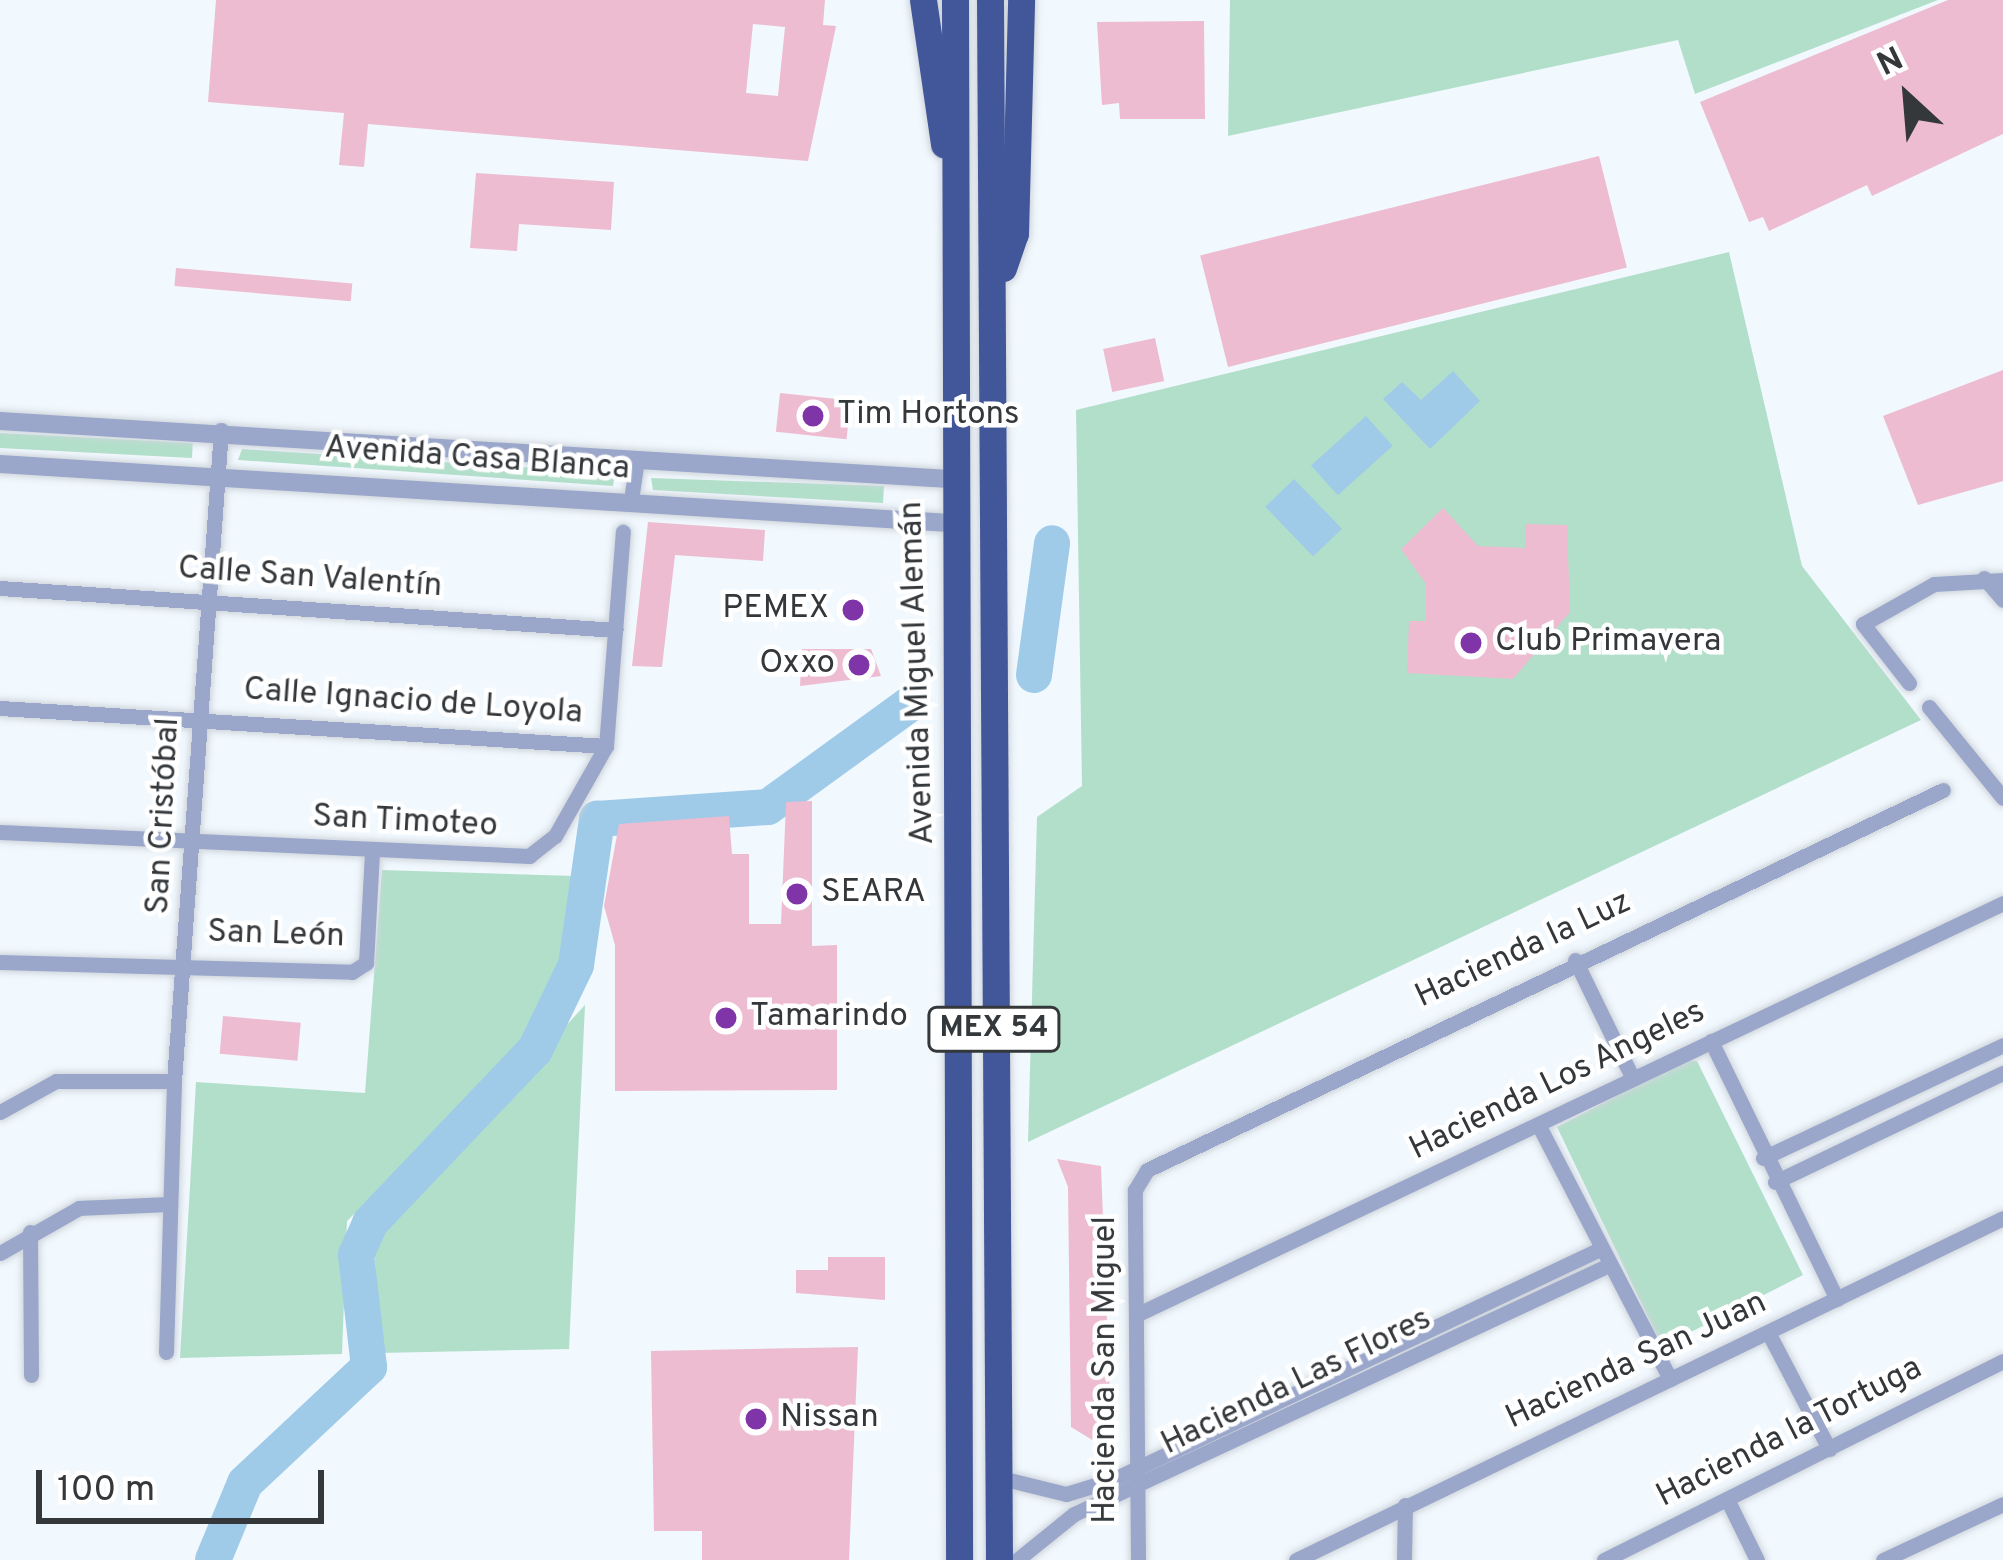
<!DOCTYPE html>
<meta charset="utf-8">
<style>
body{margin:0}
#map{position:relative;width:2003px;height:1560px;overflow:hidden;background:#f1f8fe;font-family:Overpass,sans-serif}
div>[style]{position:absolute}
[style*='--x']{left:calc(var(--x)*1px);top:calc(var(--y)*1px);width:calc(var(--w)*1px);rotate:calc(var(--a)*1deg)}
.green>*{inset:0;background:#b2dfca;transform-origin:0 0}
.water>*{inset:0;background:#9fcbe8;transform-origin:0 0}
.river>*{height:36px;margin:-18px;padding:0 18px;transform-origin:18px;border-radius:18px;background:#9fcbe8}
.building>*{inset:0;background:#edbcd0;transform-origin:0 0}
.roads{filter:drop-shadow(0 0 3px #cfd5db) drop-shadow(0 0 3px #cfd5db)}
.minor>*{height:15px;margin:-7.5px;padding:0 7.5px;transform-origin:7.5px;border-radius:7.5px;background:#9aa7cb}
.tertiary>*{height:18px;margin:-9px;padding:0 9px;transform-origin:9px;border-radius:9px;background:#9aa7cb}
.trunk>*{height:27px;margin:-13.5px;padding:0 13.5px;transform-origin:13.5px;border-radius:13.5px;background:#42569a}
.dots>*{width:33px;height:33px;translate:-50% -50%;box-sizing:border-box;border:6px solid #fff;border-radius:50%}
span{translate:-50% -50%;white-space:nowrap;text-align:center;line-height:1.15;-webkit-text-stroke:9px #fff;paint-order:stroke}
.shield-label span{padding:3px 9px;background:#fff;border:3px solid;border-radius:9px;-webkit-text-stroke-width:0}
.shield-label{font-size:30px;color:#34383b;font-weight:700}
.poi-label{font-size:33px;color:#34383b}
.left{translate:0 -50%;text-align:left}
.right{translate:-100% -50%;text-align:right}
.street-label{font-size:33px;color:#34383b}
.north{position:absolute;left:1847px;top:36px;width:120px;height:120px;-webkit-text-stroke:9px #fff;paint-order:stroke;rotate:334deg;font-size:33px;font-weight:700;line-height:48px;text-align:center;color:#34383b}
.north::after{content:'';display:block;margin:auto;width:42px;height:54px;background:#34383b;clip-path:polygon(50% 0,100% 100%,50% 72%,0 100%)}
.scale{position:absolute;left:36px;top:1470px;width:288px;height:54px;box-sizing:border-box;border:6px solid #34383b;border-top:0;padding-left:15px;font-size:36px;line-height:42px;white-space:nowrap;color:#34383b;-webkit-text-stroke:9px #fff;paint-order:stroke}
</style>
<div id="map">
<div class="green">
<i style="clip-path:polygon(1230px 0,1938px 0,1695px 94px,1678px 40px,1228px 136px)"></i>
<i style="clip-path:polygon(1729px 252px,1802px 566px,1921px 720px,1028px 1142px,1037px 817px,1082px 786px,1076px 410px)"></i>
<i style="left:0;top:433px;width:193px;height:15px;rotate:3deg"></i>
<i style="clip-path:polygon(242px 449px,615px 473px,613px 486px,238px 460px)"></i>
<i style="clip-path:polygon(651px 478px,884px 486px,883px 503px,653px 490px)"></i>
<i style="clip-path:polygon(382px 870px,576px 876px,568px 951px,518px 1055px,347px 1221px,342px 1354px,180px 1358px,196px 1082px,365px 1093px)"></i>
<i style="clip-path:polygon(585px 1005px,569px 1349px,379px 1353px,374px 1236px)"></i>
<i style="clip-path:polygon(1686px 1060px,1697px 1061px,1803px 1275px,1679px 1338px,1657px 1336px,1557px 1127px)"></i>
</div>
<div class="water">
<i style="clip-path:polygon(1453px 371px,1480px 401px,1430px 449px,1383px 399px,1402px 382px,1421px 400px)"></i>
<i style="left:1366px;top:416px;width:40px;height:74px;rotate:48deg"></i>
<i style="left:1294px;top:479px;width:69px;height:40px;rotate:46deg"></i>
</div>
<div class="river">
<i style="--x:1034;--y:675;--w:133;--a:-82.2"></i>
<i style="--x:213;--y:1560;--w:83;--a:-67.4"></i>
<i style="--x:245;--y:1483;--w:170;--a:-43.1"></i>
<i style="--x:369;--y:1367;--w:113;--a:-96.6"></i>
<i style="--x:356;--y:1255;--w:35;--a:-66"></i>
<i style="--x:370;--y:1223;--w:239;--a:-46.4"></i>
<i style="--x:535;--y:1050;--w:94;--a:-64.2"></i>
<i style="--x:576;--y:965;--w:148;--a:-81.8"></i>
<i style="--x:597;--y:819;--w:171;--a:-4"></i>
<i style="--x:768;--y:807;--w:180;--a:-36"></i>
</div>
<div class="building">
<i style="clip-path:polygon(evenodd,216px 0,825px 0,823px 25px,836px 26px,808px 161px,368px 124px,364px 167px,339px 165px,344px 113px,208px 102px,216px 0,753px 24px,785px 27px,778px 96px,746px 93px,753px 24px)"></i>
<i style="clip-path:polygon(1948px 0,2003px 0,2003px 134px,1872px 196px,1867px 185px,1769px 231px,1763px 217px,1749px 222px,1700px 102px)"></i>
<i style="clip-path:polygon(1204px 21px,1205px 119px,1120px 119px,1119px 103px,1102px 105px,1097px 22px)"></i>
<i style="left:1599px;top:156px;width:115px;height:411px;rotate:76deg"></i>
<i style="clip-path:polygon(476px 173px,614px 182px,611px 230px,519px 224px,517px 251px,470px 248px)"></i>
<i style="left:176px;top:268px;width:177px;height:18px;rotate:5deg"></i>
<i style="left:1155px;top:338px;width:44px;height:53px;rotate:78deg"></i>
<i style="clip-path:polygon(2003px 370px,2003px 481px,1918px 505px,1883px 416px)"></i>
<i style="left:780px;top:393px;width:71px;height:39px;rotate:6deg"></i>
<i style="clip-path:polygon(1443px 508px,1478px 546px,1525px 548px,1525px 524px,1567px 525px,1570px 612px,1513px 679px,1407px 673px,1409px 621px,1426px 621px,1426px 584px,1401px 549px)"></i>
<i style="clip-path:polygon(648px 522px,765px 530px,763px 561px,675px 555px,662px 667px,632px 666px)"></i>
<i style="clip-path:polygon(802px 649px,871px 649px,881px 676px,800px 686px)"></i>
<i style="clip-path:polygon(812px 801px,812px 946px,837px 945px,837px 1090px,615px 1091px,615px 945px,604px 906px,619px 824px,729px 816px,732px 854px,749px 854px,749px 924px,781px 924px,786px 802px)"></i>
<i style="left:223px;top:1016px;width:78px;height:38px;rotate:5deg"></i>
<i style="clip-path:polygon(1057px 1159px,1101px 1166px,1112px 1452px,1071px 1427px,1068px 1187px)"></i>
<i style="clip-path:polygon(828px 1257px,885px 1257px,885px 1300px,796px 1293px,796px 1270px,828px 1270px)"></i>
<i style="clip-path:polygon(858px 1347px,849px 1560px,702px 1560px,702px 1531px,654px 1531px,651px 1351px)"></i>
</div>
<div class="roads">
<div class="minor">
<i style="--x:631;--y:500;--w:40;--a:-81.5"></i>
<i style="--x:1984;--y:578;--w:29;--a:49"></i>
<i style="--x:0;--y:588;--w:617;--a:3.9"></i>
<i style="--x:1909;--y:683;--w:75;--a:-127.9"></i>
<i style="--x:1863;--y:624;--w:81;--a:-29.4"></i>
<i style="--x:1934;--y:584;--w:69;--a:-3.3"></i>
<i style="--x:1929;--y:707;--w:117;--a:50.9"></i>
<i style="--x:0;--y:708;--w:607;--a:3.59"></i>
<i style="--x:0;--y:832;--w:530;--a:2.6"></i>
<i style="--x:529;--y:856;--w:33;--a:-38"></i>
<i style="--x:555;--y:836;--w:103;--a:-60.5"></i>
<i style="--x:606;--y:746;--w:215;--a:-85.5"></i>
<i style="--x:1575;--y:960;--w:132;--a:64"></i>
<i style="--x:0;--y:962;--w:352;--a:1.6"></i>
<i style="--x:352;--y:972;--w:17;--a:-33"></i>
<i style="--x:366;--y:963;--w:111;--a:-86.9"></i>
<i style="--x:1711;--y:1041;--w:287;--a:64"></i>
<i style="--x:0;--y:1112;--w:64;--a:-29"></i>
<i style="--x:56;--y:1081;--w:118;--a:0"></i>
<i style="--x:1539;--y:1126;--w:285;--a:62.6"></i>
<i style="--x:1763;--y:1158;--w:265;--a:-25.2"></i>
<i style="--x:1775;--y:1182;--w:253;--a:-25.6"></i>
<i style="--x:30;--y:1232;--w:143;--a:89.6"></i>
<i style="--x:0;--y:1253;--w:91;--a:-29.7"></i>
<i style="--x:79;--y:1208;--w:88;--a:-2.6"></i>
<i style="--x:1138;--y:1314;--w:958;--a:-25.41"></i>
<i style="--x:1769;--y:1334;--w:130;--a:62.4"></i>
<i style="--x:166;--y:1352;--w:271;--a:-88.3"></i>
<i style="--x:174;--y:1081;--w:653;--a:-85.87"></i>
<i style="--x:1001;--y:1478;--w:67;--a:13.8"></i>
<i style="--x:1066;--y:1494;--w:48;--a:-16.9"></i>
<i style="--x:1112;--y:1480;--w:540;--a:-25.33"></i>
<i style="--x:1728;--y:1501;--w:66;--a:63.8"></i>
<i style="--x:1017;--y:1560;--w:73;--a:-38.9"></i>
<i style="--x:1074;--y:1514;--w:590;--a:-24.96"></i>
<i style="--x:1138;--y:1560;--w:370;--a:-90.5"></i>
<i style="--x:1135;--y:1190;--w:23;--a:-59"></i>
<i style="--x:1147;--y:1170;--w:882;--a:-25.52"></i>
<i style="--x:1296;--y:1560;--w:785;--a:-25.81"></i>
<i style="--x:1404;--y:1560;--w:55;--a:-89"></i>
<i style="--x:1604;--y:1560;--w:446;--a:-26.5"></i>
<i style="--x:1883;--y:1560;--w:132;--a:-25"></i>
</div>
<div class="tertiary">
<i style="--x:0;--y:421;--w:951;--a:3.5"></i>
<i style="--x:0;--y:464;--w:952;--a:3.55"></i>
</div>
<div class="trunk">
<i style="--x:923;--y:0;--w:146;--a:81.7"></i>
<i style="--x:955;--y:0;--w:1560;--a:89.85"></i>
<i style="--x:990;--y:0;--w:1560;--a:89.67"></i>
<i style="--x:1003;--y:268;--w:36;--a:-71"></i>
<i style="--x:1015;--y:234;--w:234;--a:-88.5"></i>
</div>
</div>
<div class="dots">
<i style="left:813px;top:416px;background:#7f35a8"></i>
<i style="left:853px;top:610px;background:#7f35a8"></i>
<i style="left:1471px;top:643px;background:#7f35a8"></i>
<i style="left:859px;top:665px;background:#7f35a8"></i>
<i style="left:797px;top:894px;background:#7f35a8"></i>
<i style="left:726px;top:1018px;background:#7f35a8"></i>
<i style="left:756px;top:1419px;background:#7f35a8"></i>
</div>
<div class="shield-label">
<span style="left:994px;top:1029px">MEX 54</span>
</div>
<div class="poi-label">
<span class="left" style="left:837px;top:416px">Tim Hortons</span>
<span class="right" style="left:829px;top:610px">PEMEX</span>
<span class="left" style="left:1495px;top:643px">Club Primavera</span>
<span class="right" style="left:835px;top:665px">Oxxo</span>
<span class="left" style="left:821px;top:894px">SEARA</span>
<span class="left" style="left:750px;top:1018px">Tamarindo</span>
<span class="left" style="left:780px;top:1419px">Nissan</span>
</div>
<div class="street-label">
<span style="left:477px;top:460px;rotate:4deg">Avenida Casa Blanca</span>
<span style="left:310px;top:579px;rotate:4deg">Calle San Valentín</span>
<span style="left:919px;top:673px;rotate:-92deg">Avenida Miguel Alemán</span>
<span style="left:413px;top:703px;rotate:4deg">Calle Ignacio de Loyola</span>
<span style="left:165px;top:816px;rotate:-87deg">San Cristóbal</span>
<span style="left:405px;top:823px;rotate:3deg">San Timoteo</span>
<span style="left:276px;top:936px;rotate:2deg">San León</span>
<span style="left:1524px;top:951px;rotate:-25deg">Hacienda la Luz</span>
<span style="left:1558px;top:1082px;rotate:-26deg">Hacienda Los Angeles</span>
<span style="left:1637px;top:1362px;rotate:-25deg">Hacienda San Juan</span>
<span style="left:1107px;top:1370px;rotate:-90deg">Hacienda San Miguel</span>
<span style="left:1297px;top:1383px;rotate:-26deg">Hacienda Las Flores</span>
<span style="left:1790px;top:1434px;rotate:-27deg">Hacienda la Tortuga</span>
</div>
<div class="north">N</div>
<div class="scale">100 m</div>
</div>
